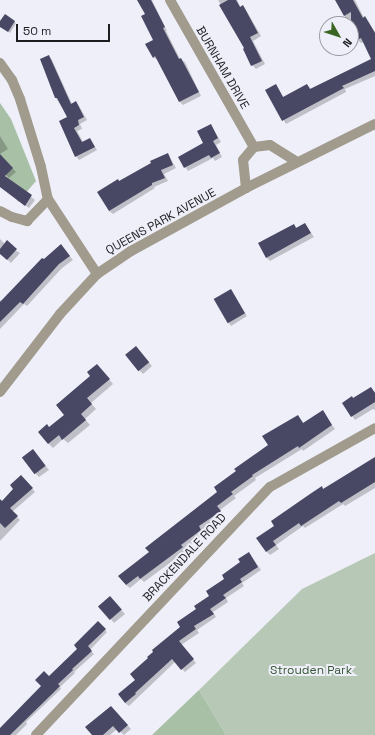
<!DOCTYPE html>
<style>
body{margin:0}
#map{position:relative;width:375px;height:735px;overflow:hidden;background:#efeff9;font-family:"Space Grotesk",sans-serif}
div>[style]{position:absolute}
[style*='--x']{left:calc(var(--x)*1px);top:calc(var(--y)*1px);width:calc(var(--w)*1px);rotate:calc(var(--a)*1deg)}
.green>*{inset:0;background:#b7c9b6}
.forest>*{inset:0;background:#a8c0a6}
.shadow>*{inset:0;background:#0003}
.building>*{inset:0;background:#494864;transform-origin:0 0}
.minor>*{height:10px;margin:-5px;padding:0 5px;transform-origin:5px;border-radius:5px;background:#a09b8d}
span{translate:-50% -50%;white-space:nowrap;text-align:center;line-height:1.15;-webkit-text-stroke:4px #efeff9;paint-order:stroke}
.street-label{font-size:12px;color:#1e1e22}
.park-label{font-size:12px;color:#345832}
.north{position:absolute;left:319px;top:16px;width:40px;height:40px;box-sizing:border-box;background:#efeff9;border:1px solid #9b9ba3;border-radius:50%;rotate:129deg;font-size:11px;font-weight:700;line-height:16px;text-align:center;color:#1e1e22}
.north::after{content:'';display:block;margin:auto;width:14px;height:18px;background:#3a6522;clip-path:polygon(50% 0,100% 100%,50% 72%,0 100%)}
.scale{position:absolute;left:16px;top:24px;width:94px;height:18px;box-sizing:border-box;border:2px solid #1e1e22;border-top:0;padding-left:5px;font-size:12px;line-height:14px;white-space:nowrap;color:#1e1e22;-webkit-text-stroke:3px #efeff9;paint-order:stroke}
</style>
<div id="map">
<div class="green">
<i style="clip-path:polygon(375px 553px,375px 735px,226px 735px,199px 690px,302px 589px)"></i>
</div>
<div class="forest">
<i style="clip-path:polygon(0 103px,11px 119px,36px 181px,18px 202px,0 163px)"></i>
<i style="clip-path:polygon(199px 690px,226px 735px,152px 735px)"></i>
</div>
<div class="shadow">
<i style="clip-path:polygon(138px 0,152px 0,167px 31px,166px 31px,180px 59px,185px 62px,201px 96px,183px 105px,180px 102px,158px 60px,153px 57px,155px 40px,147px 15px)"></i>
<i style="clip-path:polygon(218px 0,237px 0,241px 8px,243px 6px,246px 10px,261px 36px,253px 41px,265px 64px,256px 69px,252px 65px,246px 48px)"></i>
<i style="clip-path:polygon(336px 0,355px 0,364px 18px,368px 21px,375px 32px,375px 76px,345px 89px,346px 92px,286px 124px,266px 90px,276px 85px,284px 98px,307px 85px,311px 89px,373px 60px,364px 42px,361px 43px,358px 40px,351px 24px,349px 24px)"></i>
<i style="clip-path:polygon(6px 15px,16px 23px,10px 33px,0 26px,0 23px)"></i>
<i style="clip-path:polygon(49px 57px,52px 60px,72px 104px,76px 102px,79px 106px,87px 120px,80px 124px,82px 129px,77px 131px,83px 142px,90px 139px,97px 150px,79px 160px,76px 156px,68px 117px,56px 98px)"></i>
<i style="clip-path:polygon(211px 125px,221px 142px,216px 145px,222px 157px,215px 161px,213px 158px,188px 171px,179px 157px,204px 143px)"></i>
<i style="clip-path:polygon(0 136px,8px 149px,0 154px)"></i>
<i style="clip-path:polygon(168px 154px,176px 168px,164px 174px,168px 181px,154px 187px,155px 188px,113px 214px,109px 211px,119px 182px)"></i>
<i style="clip-path:polygon(0 155px,16px 172px,9px 178px,0 169px)"></i>
<i style="clip-path:polygon(0 173px,35px 200px,29px 208px,0 187px)"></i>
<i style="clip-path:polygon(305px 224px,314px 237px,270px 261px,267px 258px,260px 244px,294px 225px,297px 228px)"></i>
<i style="clip-path:polygon(0 239px,5px 244px,20px 253px,11px 263px,0 253px)"></i>
<i style="clip-path:polygon(64px 249px,73px 260px,62px 268px,27px 306px,24px 304px,0 329px,0 300px,2px 302px,44px 261px)"></i>
<i style="clip-path:polygon(231px 290px,247px 316px,231px 326px,228px 322px)"></i>
<i style="clip-path:polygon(139px 351px,152px 366px,143px 374px,139px 370px)"></i>
<i style="clip-path:polygon(101px 370px,113px 384px,91px 403px,96px 409px,85px 419px,90px 425px,68px 443px,63px 439px,53px 448px,48px 443px,50px 428px,66px 415px)"></i>
<i style="clip-path:polygon(371px 388px,375px 393px,375px 410px,373px 409px,355px 420px,343px 403px,353px 399px)"></i>
<i style="clip-path:polygon(323px 412px,335px 429px,303px 451px,302px 449px,255px 478px,256px 480px,234px 496px,236px 498px,220px 510px,223px 515px,201px 530px,204px 534px,184px 549px,186px 551px,144px 582px,141px 579px,130px 588px,126px 585px,150px 552px,219px 492px,237px 472px,269px 445px,298px 416px,304px 424px)"></i>
<i style="clip-path:polygon(33px 450px,49px 470px,39px 477px,36px 474px)"></i>
<i style="clip-path:polygon(375px 458px,375px 488px,345px 506px,343px 504px,305px 528px,303px 526px,276px 545px,279px 549px,270px 555px,267px 552px,258px 538px,276px 526px,322px 488px,324px 490px)"></i>
<i style="clip-path:polygon(24px 480px,35px 492px,12px 512px,20px 520px,0 541px,0 504px)"></i>
<i style="clip-path:polygon(252px 557px,261px 570px,242px 583px,244px 586px,226px 598px,228px 602px,213px 612px,216px 617px,197px 630px,199px 633px,181px 645px,196px 663px,185px 672px,175px 662px,129px 706px,125px 703px,137px 680px,197px 609px,226px 579px)"></i>
<i style="clip-path:polygon(113px 601px,125px 614px,114px 623px,100px 606px)"></i>
<i style="clip-path:polygon(98px 623px,107px 632px,90px 650px,94px 654px,74px 672px,75px 673px,60px 687px,61px 689px,26px 722px,27px 724px,16px 735px,0 735px,0 729px,78px 649px)"></i>
<i style="clip-path:polygon(115px 711px,131px 729px,124px 735px,117px 729px,110px 735px,93px 735px)"></i>
</div>
<div class="building">
<i style="clip-path:polygon(137px 0,151px 0,165px 27px,163px 28px,179px 59px,181px 58px,199px 92px,179px 102px,155px 56px,153px 58px,145px 44px,153px 40px,141px 16px,145px 14px)"></i>
<i style="clip-path:polygon(228px 0,236px 0,240px 7px,243px 5px,258px 33px,250px 37px,262px 61px,251px 66px,243px 49px,244px 48px,219px 5px)"></i>
<i style="clip-path:polygon(335px 0,353px 0,363px 18px,365px 16px,375px 33px,375px 71px,342px 86px,344px 88px,282px 121px,265px 90px,276px 84px,283px 97px,307px 84px,310px 89px,371px 59px,361px 38px,357px 40px,351px 30px,351px 12px,344px 16px)"></i>
<i style="clip-path:polygon(5px 14px,15px 21px,8px 32px,0 27px,0 21px)"></i>
<i style="clip-path:polygon(49px 55px,71px 104px,76px 101px,84px 117px,78px 120px,79px 125px,74px 128px,82px 142px,90px 138px,95px 147px,75px 157px,59px 121px,67px 117px,57px 98px,55px 98px,40px 59px)"></i>
<i style="clip-path:polygon(211px 124px,218px 138px,213px 141px,220px 153px,211px 158px,209px 155px,184px 168px,178px 157px,203px 143px,197px 131px)"></i>
<i style="clip-path:polygon(168px 153px,173px 165px,161px 170px,165px 178px,152px 183px,152px 185px,109px 211px,97px 192px,118px 179px,119px 181px,151px 163px,150px 161px)"></i>
<i style="clip-path:polygon(0 154px,13px 168px,5px 176px,32px 195px,25px 206px,0 187px)"></i>
<i style="clip-path:polygon(305px 223px,311px 233px,266px 258px,258px 243px,294px 224px,296px 228px)"></i>
<i style="clip-path:polygon(7px 240px,17px 249px,7px 260px,0 254px,0 249px)"></i>
<i style="clip-path:polygon(61px 244px,70px 256px,59px 264px,23px 304px,20px 302px,0 322px,0 302px,42px 258px,44px 259px)"></i>
<i style="left:231px;top:289px;width:28px;height:20px;rotate:60deg"></i>
<i style="left:136px;top:346px;width:21px;height:14px;rotate:51deg"></i>
<i style="clip-path:polygon(97px 364px,110px 379px,87px 398px,92px 404px,81px 414px,86px 420px,62px 440px,59px 435px,48px 444px,38px 432px,47px 424px,49px 427px,64px 415px,56px 405px,90px 376px,87px 372px)"></i>
<i style="clip-path:polygon(371px 387px,375px 393px,375px 402px,351px 417px,342px 403px,352px 396px,353px 398px)"></i>
<i style="clip-path:polygon(323px 410px,332px 425px,299px 448px,298px 446px,252px 475px,253px 476px,231px 492px,233px 494px,217px 506px,221px 511px,199px 526px,201px 530px,181px 545px,183px 547px,140px 579px,138px 576px,126px 585px,118px 576px,149px 552px,145px 548px,217px 492px,214px 487px,236px 471px,234px 469px,268px 445px,262px 436px,298px 415px,303px 423px)"></i>
<i style="left:33px;top:449px;width:21px;height:14px;rotate:53deg"></i>
<i style="clip-path:polygon(375px 457px,375px 482px,341px 503px,339px 501px,301px 526px,299px 523px,273px 541px,276px 545px,266px 552px,256px 538px,274px 526px,271px 521px,310px 494px,322px 486px,323px 489px)"></i>
<i style="clip-path:polygon(21px 475px,33px 488px,10px 508px,18px 516px,5px 528px,0 523px,0 499px,2px 501px,13px 489px,10px 485px)"></i>
<i style="clip-path:polygon(249px 552px,258px 567px,240px 579px,242px 582px,223px 595px,226px 598px,210px 609px,214px 614px,194px 626px,196px 629px,179px 641px,194px 659px,181px 670px,172px 659px,135px 693px,136px 694px,125px 703px,118px 694px,135px 680px,130px 674px,148px 658px,147px 657px,153px 652px,152px 650px,180px 627px,177px 622px,196px 609px,194px 606px,209px 596px,206px 591px,224px 579px,222px 575px,240px 562px,238px 559px)"></i>
<i style="left:110px;top:596px;width:18px;height:16px;rotate:49deg"></i>
<i style="clip-path:polygon(98px 621px,106px 629px,88px 646px,92px 651px,72px 669px,73px 670px,58px 684px,60px 686px,51px 695px,10px 735px,0 735px,0 728px,41px 686px,35px 680px,44px 671px,49px 676px,77px 649px,74px 645px)"></i>
<i style="clip-path:polygon(111px 706px,128px 725px,119px 733px,113px 726px,103px 735px,92px 735px,85px 727px)"></i>
</div>
<div class="minor">
<i style="--x:170;--y:0;--w:169;--a:60.3"></i>
<i style="--x:0;--y:63;--w:21;--a:55"></i>
<i style="--x:12;--y:80;--w:21;--a:67"></i>
<i style="--x:20;--y:99;--w:71;--a:72.8"></i>
<i style="--x:41;--y:167;--w:33;--a:78"></i>
<i style="--x:48;--y:199;--w:90;--a:56.8"></i>
<i style="--x:246;--y:188;--w:28;--a:-96"></i>
<i style="--x:243;--y:160;--w:17;--a:-50"></i>
<i style="--x:254;--y:147;--w:16;--a:-7"></i>
<i style="--x:270;--y:145;--w:32;--a:32"></i>
<i style="--x:0;--y:211;--w:13;--a:27"></i>
<i style="--x:12;--y:217;--w:16;--a:15"></i>
<i style="--x:27;--y:221;--w:30;--a:-46"></i>
<i style="--x:0;--y:392;--w:98;--a:-52.4"></i>
<i style="--x:60;--y:314;--w:54;--a:-47.2"></i>
<i style="--x:97;--y:274;--w:41;--a:-34.1"></i>
<i style="--x:131;--y:251;--w:131;--a:-28.7"></i>
<i style="--x:246;--y:188;--w:144;--a:-26.4"></i>
<i style="--x:36;--y:735;--w:341;--a:-46.7"></i>
<i style="--x:270;--y:487;--w:120;--a:-29.3"></i>
</div>
<div class="street-label">
<span style="left:222px;top:68px;rotate:60deg">BURNHAM DRIVE</span>
<span style="left:161px;top:222px;rotate:-29deg">QUEENS PARK AVENUE</span>
<span style="left:185px;top:558px;rotate:-47deg">BRACKENDALE ROAD</span>
</div>
<div class="park-label">
<span style="left:311px;top:671px">Strouden Park</span>
</div>
<div class="north">N</div>
<div class="scale">50 m</div>
</div>
